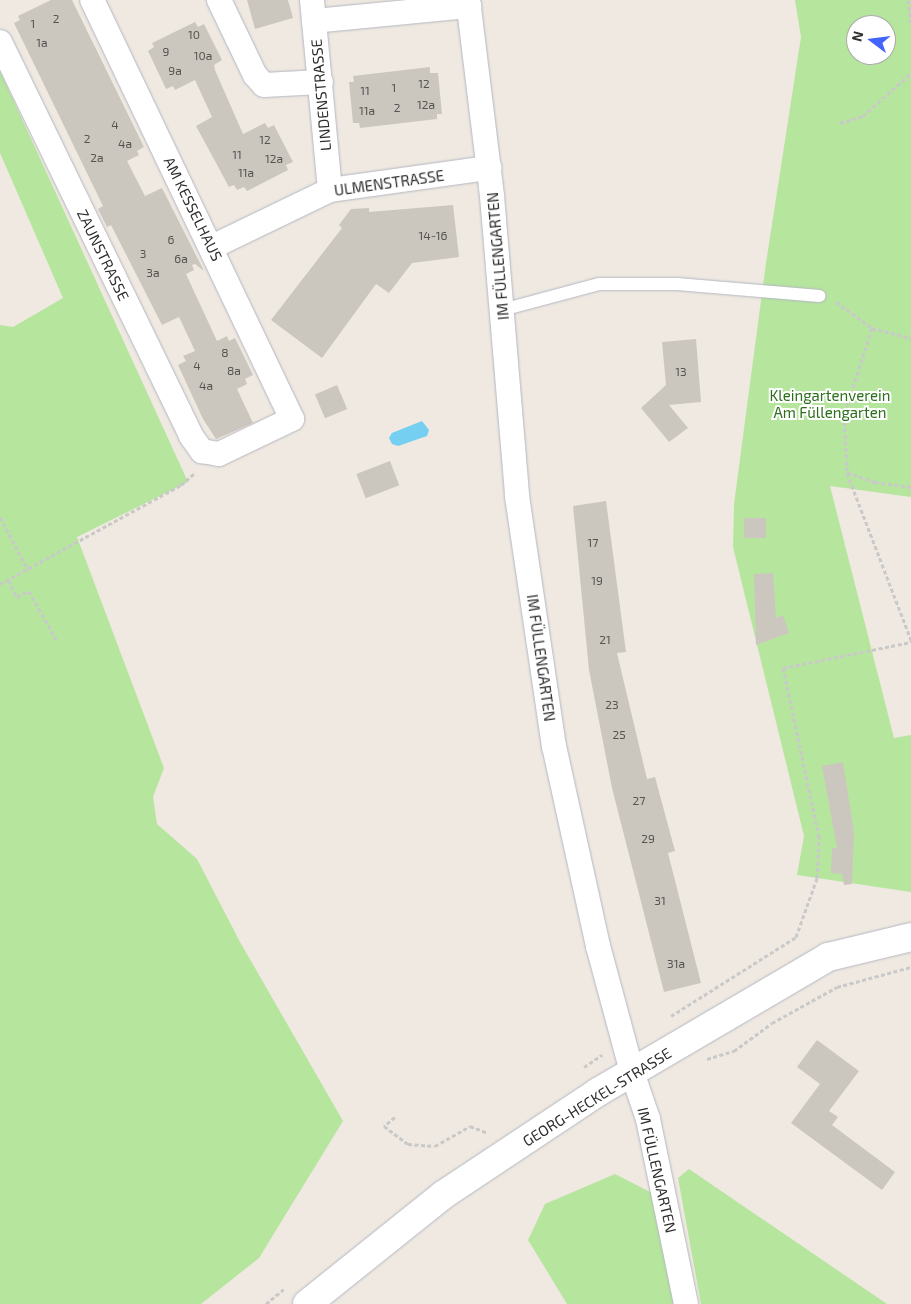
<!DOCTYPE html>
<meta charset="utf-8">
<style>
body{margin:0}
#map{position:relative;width:911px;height:1304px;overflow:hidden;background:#efe9e1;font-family:"Exo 2",sans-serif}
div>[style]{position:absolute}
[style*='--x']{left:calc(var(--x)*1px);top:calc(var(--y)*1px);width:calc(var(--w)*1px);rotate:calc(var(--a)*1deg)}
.green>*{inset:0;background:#b6e59e}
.water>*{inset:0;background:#75cff0}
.building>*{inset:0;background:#cbc7bf;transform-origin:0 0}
.path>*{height:3px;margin-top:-1.5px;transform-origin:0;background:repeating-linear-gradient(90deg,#c9c9c9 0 4px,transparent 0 6.5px)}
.roads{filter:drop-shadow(0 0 1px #b4b7c1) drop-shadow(0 0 1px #b4b7c1)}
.lane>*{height:12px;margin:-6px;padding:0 6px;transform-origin:6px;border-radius:6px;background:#fff}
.street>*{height:24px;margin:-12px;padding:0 12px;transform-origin:12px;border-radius:12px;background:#fff}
.secondary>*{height:28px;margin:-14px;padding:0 14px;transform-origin:14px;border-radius:14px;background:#fff}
span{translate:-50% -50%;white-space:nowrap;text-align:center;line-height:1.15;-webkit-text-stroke:4px #fff;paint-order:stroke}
.number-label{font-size:12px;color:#555452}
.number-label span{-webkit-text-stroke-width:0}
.street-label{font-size:15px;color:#2e2e2e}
.park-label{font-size:15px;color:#2c6e1b}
.north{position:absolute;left:846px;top:15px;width:50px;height:50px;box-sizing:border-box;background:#fff;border:1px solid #ababab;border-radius:50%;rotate:285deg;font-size:14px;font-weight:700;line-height:20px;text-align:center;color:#2e2e2e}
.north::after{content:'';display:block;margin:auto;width:18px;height:22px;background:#4264fb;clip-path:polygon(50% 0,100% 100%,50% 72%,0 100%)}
</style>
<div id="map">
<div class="green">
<i style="clip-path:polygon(evenodd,795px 0,911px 0,911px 497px,830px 486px,894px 738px,911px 735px,911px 892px,797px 875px,804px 836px,733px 547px,734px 504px,766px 263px,801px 37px,795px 0,856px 25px,886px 25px,886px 55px,856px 55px,856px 25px)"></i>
<i style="clip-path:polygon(0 71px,188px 482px,77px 537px,164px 768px,153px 797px,157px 824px,197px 859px,240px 942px,343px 1121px,259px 1258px,201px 1304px,0 1304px,0 325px,13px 327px,63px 298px,0 153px)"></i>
<i style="clip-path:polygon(689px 1169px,887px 1304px,701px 1304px,678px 1178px)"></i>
<i style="clip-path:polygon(615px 1174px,652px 1193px,674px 1304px,567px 1304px,528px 1240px,545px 1204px)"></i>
</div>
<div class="water">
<i style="clip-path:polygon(422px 421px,429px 430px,427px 436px,398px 446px,392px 444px,389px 438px,392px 433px)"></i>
</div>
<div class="building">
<i style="clip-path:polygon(51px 0,72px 0,144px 147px,137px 151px,139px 155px,127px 161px,145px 196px,162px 188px,204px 271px,195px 264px,192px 265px,194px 270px,186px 274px,217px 341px,227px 336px,229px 341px,235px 338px,253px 375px,245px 379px,247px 384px,237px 389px,253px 423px,216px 439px,203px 419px,178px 365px,186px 361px,183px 356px,195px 351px,179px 317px,162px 325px,111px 225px,107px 227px,98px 209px,103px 206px,14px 23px,20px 20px,18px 16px)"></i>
<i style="clip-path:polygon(247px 0,288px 0,293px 18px,255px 29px)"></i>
<i style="clip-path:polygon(195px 22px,198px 27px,204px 24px,222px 60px,214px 65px,215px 70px,243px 134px,265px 123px,268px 128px,274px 125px,293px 162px,286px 165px,288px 170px,247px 191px,244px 187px,237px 190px,234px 185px,229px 187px,196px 126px,212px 117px,195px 80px,175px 90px,173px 86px,166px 89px,148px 51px,154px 47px,152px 43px)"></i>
<i style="clip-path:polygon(430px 67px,430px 73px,438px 73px,442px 114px,437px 114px,437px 119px,360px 128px,359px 123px,353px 123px,349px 82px,354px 82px,353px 76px)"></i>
<i style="clip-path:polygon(453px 205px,459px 257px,412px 263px,389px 293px,376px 284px,322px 358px,271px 320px,342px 228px,339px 225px,351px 209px,369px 208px,369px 212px)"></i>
<i style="clip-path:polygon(696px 339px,701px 402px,669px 405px,688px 428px,669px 442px,641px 408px,666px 385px,662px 342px)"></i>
<i style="left:337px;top:385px;width:26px;height:24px;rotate:67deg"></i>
<i style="left:390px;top:461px;width:26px;height:36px;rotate:69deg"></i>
<i style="clip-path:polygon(606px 501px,626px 652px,617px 653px,647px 779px,655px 777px,675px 851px,668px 853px,701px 983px,664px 992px,612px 788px,589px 670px,573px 506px)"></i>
<i style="left:744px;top:518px;width:22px;height:20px"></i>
<i style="clip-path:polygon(773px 573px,776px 618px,783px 615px,789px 633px,756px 645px,754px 574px)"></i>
<i style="clip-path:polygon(843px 762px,854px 832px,852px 884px,844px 885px,842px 874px,831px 873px,832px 848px,837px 848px,822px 766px)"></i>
<i style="clip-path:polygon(817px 1040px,859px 1071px,829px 1111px,838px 1117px,832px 1125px,895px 1172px,882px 1190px,791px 1123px,820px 1084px,797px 1067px)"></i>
</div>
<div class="path">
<i style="--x:908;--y:0;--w:23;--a:83"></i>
<i style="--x:840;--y:123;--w:24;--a:-17"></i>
<i style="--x:863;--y:116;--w:64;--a:-41.9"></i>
<i style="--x:836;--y:302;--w:44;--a:35.8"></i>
<i style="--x:872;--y:328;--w:40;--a:14.4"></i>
<i style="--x:872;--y:328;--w:91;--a:107.8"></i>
<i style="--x:844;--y:415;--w:57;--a:87"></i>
<i style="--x:847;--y:472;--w:30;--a:20"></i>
<i style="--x:875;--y:482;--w:36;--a:8"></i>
<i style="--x:847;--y:473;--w:179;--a:69"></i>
<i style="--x:0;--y:517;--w:60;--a:62.2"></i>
<i style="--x:8;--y:580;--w:19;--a:62"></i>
<i style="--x:17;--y:597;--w:13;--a:-27"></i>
<i style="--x:29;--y:591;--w:57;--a:60.8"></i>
<i style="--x:0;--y:584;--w:206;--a:-28.7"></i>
<i style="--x:181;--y:485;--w:18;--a:-41"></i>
<i style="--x:671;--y:1016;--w:148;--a:-32.3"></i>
<i style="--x:796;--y:937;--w:63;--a:-70.4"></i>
<i style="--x:817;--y:878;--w:41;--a:-87.2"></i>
<i style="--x:819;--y:837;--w:173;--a:-102"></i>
<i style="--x:783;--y:668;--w:131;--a:-11.5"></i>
<i style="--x:707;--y:1059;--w:28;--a:-17"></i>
<i style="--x:734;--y:1051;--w:47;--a:-36.4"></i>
<i style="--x:772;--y:1023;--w:74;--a:-29"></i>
<i style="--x:837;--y:987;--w:77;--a:-15.1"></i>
<i style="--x:584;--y:1067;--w:22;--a:-34"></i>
<i style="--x:395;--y:1117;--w:14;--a:141"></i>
<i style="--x:384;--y:1126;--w:30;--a:37"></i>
<i style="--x:408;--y:1144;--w:27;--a:4"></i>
<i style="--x:435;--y:1146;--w:40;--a:-29.7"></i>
<i style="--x:470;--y:1126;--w:19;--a:21"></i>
<i style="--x:266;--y:1304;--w:23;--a:-40"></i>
</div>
<div class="roads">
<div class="lane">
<i style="--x:502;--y:310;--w:100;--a:-15"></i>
<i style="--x:599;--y:284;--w:78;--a:0"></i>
<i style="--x:677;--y:284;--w:143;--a:4.8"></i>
</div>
<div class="street">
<i style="--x:219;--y:0;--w:83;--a:64.4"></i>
<i style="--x:255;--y:75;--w:13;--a:48"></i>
<i style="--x:264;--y:85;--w:57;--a:-3"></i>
<i style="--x:312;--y:0;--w:191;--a:84.6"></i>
<i style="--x:468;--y:0;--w:197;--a:83"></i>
<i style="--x:492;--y:196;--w:301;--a:85.2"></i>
<i style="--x:517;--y:496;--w:253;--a:81.6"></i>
<i style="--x:554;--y:746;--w:205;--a:77.6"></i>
<i style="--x:598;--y:946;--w:131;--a:74.9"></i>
<i style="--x:632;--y:1072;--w:50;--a:71.2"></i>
<i style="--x:648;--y:1119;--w:189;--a:78.4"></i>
<i style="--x:314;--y:21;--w:156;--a:-5.5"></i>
<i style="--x:0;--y:42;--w:438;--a:64.1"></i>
<i style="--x:191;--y:436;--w:19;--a:54"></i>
<i style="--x:202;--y:451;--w:17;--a:10"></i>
<i style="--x:219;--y:454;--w:81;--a:-25.6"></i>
<i style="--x:292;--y:419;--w:464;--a:-115.5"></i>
<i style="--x:212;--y:247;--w:131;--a:-25.8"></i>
<i style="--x:330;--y:190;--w:161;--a:-7.9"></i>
</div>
<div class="secondary">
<i style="--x:307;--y:1304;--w:174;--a:-38.7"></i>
<i style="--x:443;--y:1195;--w:186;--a:-33.6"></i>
<i style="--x:598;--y:1092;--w:267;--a:-30.4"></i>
<i style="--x:828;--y:957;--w:85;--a:-13.5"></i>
</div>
</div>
<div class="number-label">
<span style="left:56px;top:19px">2</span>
<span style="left:33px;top:24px">1</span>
<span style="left:194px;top:35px">10</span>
<span style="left:42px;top:43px">1a</span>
<span style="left:166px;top:52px">9</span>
<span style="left:203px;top:56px">10a</span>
<span style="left:175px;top:71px">9a</span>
<span style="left:424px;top:84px">12</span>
<span style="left:394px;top:88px">1</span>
<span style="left:365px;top:91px">11</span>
<span style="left:426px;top:105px">12a</span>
<span style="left:397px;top:108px">2</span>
<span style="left:367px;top:111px">11a</span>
<span style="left:115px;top:125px">4</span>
<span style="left:87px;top:139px">2</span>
<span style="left:265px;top:140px">12</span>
<span style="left:125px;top:144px">4a</span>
<span style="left:237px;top:155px">11</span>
<span style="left:97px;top:158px">2a</span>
<span style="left:274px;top:159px">12a</span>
<span style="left:246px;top:173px">11a</span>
<span style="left:433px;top:236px">14-16</span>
<span style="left:171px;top:240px">6</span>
<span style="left:143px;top:254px">3</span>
<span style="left:181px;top:259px">6a</span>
<span style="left:153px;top:273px">3a</span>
<span style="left:225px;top:353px">8</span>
<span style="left:197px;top:366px">4</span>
<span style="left:234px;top:371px">8a</span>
<span style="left:681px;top:372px">13</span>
<span style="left:206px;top:386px">4a</span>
<span style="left:593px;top:543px">17</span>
<span style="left:597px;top:581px">19</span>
<span style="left:605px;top:640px">21</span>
<span style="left:612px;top:705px">23</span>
<span style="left:619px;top:735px">25</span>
<span style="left:639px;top:801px">27</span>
<span style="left:648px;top:839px">29</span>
<span style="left:660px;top:901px">31</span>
<span style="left:676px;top:964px">31a</span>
</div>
<div class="street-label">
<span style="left:321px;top:95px;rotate:-95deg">LINDENSTRASSE</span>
<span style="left:389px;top:183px;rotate:-8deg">ULMENSTRASSE</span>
<span style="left:193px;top:209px;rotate:64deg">AM KESSELHAUS</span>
<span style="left:103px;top:255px;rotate:64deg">ZAUNSTRASSE</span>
<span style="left:498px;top:256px;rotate:-95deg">IM FÜLLENGARTEN</span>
<span style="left:541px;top:658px;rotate:82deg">IM FÜLLENGARTEN</span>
<span style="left:597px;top:1097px;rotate:-32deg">GEORG-HECKEL-STRASSE</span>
<span style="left:657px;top:1170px;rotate:77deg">IM FÜLLENGARTEN</span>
</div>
<div class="park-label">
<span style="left:830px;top:404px">Kleingartenverein<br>Am Füllengarten</span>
</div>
<div class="north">N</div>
</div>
